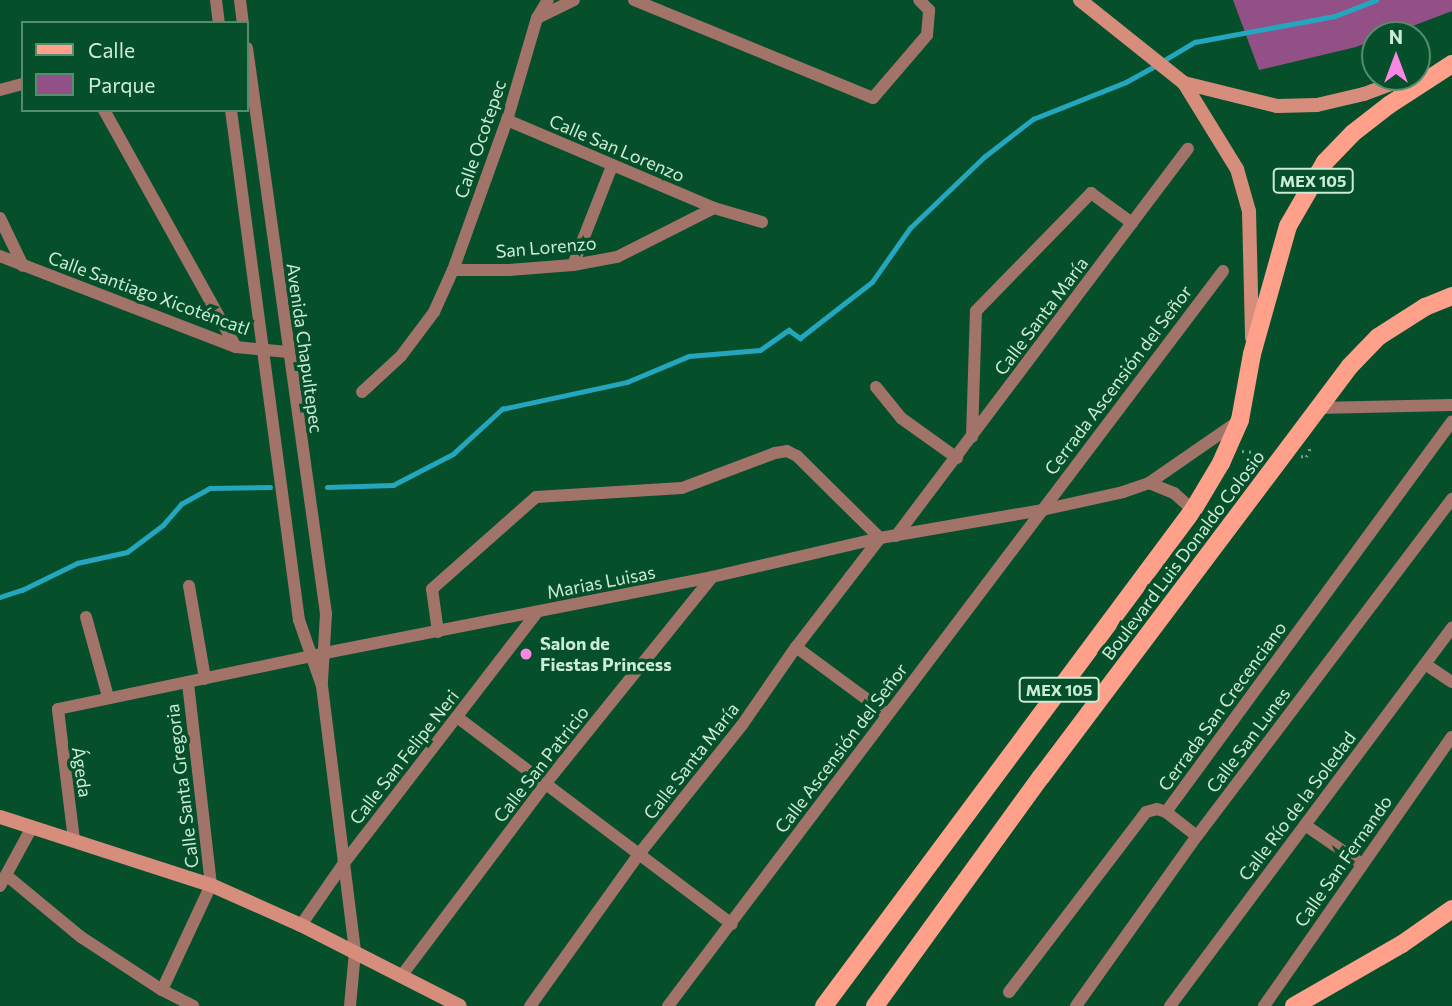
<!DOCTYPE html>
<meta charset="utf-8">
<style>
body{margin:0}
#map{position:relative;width:1452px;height:1006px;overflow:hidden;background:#054f2a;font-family:Commissioner,sans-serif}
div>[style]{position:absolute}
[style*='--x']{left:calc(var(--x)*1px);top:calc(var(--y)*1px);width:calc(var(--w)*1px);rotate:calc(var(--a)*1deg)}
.green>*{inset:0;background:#935087}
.stream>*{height:4.5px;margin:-2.25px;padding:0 2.25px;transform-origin:2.25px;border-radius:2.25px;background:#24a6bf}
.path>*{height:2.5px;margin-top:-1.25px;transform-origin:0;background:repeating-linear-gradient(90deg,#70a386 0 2px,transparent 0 7px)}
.street>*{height:12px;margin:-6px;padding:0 6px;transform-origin:6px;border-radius:6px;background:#a27368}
.secondary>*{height:14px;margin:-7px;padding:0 7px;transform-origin:7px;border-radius:7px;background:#d68d7b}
.primary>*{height:18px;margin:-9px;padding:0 9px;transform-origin:9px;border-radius:9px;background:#fea08a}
.dots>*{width:19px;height:19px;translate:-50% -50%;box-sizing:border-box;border:4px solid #054f2a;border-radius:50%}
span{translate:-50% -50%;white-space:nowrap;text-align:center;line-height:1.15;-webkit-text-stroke:7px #054f2a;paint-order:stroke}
.shield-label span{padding:2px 5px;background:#054f2a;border:2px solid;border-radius:5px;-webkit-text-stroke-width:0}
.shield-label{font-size:16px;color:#ccecd5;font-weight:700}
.street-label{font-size:18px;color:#ccecd5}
.poi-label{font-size:18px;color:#ccecd5;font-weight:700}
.left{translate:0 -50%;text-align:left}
.legend{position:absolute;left:21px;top:21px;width:228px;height:91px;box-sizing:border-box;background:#054f2a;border:2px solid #558e6e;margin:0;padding:9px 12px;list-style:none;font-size:21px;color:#ccecd5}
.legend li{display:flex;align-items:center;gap:14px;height:35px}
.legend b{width:35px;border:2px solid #558e6e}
.north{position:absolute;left:1361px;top:21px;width:70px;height:70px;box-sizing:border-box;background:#054f2a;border:2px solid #558e6e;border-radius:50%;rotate:0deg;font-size:19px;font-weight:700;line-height:28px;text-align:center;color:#ccecd5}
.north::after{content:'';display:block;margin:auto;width:24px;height:32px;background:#fa87e6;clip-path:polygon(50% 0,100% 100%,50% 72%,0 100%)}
</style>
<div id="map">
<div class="green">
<i style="clip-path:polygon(1233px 0,1452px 0,1452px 11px,1389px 35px,1375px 35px,1375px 40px,1356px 47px,1259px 70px)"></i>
</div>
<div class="stream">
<i style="--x:1163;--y:61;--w:37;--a:-31"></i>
<i style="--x:1195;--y:42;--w:142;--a:-10.5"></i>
<i style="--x:1335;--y:16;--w:44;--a:-21.3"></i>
<i style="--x:327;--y:487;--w:66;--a:-1.7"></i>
<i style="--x:393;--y:485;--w:68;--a:-27.3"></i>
<i style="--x:453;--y:454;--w:67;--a:-42.6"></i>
<i style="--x:502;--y:409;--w:128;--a:-12.2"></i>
<i style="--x:627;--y:382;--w:67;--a:-22.8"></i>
<i style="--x:689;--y:356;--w:71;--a:-4.8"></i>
<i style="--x:760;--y:350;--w:35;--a:-35"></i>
<i style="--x:789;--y:330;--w:14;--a:36"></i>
<i style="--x:800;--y:338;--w:91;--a:-37.9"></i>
<i style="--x:872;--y:282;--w:66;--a:-54.9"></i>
<i style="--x:910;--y:228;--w:103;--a:-43.8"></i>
<i style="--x:984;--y:157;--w:62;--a:-37.8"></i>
<i style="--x:1033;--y:119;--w:100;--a:-21.7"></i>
<i style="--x:1126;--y:82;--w:33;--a:-29"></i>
<i style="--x:0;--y:597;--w:23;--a:-18"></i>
<i style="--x:22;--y:590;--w:61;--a:-26.1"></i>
<i style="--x:77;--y:563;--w:51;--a:-12.4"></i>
<i style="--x:127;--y:552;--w:45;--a:-36.9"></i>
<i style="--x:163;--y:525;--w:28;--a:-49"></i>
<i style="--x:181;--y:504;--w:33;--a:-29"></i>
<i style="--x:210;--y:488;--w:60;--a:-1"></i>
</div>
<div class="path">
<i style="--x:1242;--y:451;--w:21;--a:5"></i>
<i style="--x:1301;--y:456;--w:5;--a:11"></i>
<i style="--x:1306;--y:457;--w:10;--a:-66"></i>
</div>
<div class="street">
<i style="--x:216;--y:0;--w:23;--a:83"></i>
<i style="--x:240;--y:0;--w:23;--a:83"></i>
<i style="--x:634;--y:0;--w:258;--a:22.3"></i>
<i style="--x:873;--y:98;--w:83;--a:-49.4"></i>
<i style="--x:927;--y:35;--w:25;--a:-85"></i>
<i style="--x:929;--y:10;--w:14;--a:-135"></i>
<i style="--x:537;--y:18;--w:41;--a:-25.9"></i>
<i style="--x:247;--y:48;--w:571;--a:82.05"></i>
<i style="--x:326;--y:614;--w:68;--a:93.4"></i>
<i style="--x:0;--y:90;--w:24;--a:-15"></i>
<i style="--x:104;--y:110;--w:271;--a:60.9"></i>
<i style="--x:231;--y:110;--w:515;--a:82.41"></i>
<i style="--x:299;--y:620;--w:70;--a:70.8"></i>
<i style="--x:322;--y:686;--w:268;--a:82.9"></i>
<i style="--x:355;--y:952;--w:54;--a:95.3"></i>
<i style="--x:507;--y:120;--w:225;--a:23"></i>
<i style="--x:714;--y:208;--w:50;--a:16.3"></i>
<i style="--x:0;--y:218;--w:53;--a:64.4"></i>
<i style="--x:0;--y:256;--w:253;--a:21.1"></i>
<i style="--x:236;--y:347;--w:52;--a:5.5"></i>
<i style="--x:573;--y:265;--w:106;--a:-68.5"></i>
<i style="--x:453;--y:270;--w:56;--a:0"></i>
<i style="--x:509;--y:270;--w:64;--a:-4.5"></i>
<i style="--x:573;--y:265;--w:45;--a:-10.3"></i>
<i style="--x:617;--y:257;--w:109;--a:-26.8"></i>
<i style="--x:876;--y:387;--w:40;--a:51"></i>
<i style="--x:901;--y:418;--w:69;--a:35.5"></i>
<i style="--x:362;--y:392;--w:53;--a:-42.7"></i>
<i style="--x:401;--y:356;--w:55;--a:-53.1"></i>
<i style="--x:434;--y:312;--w:46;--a:-65.7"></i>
<i style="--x:453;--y:270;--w:159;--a:-70.2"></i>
<i style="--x:507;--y:120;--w:106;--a:-73.6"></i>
<i style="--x:537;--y:18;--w:21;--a:-59"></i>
<i style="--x:1317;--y:408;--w:135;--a:-1.3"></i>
<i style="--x:972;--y:437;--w:126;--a:-88.2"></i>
<i style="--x:976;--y:311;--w:165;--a:-45.7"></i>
<i style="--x:1091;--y:193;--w:51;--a:36.2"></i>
<i style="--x:1149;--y:483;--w:27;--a:22"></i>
<i style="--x:1174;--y:493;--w:25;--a:42"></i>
<i style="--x:896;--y:536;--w:485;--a:-53"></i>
<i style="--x:189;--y:586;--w:94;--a:80.2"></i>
<i style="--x:86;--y:617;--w:83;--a:74.6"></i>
<i style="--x:438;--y:632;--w:43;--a:-97.9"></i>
<i style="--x:432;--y:589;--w:139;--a:-41.5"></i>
<i style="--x:536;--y:497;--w:146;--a:-3.5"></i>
<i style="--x:682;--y:488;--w:99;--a:-20.6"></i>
<i style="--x:775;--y:453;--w:12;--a:-9"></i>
<i style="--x:787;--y:451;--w:11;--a:27"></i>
<i style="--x:797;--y:456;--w:117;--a:44.7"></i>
<i style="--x:880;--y:538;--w:138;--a:127.6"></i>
<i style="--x:796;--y:647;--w:95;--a:124.7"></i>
<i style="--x:742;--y:725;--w:165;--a:128.6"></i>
<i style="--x:639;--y:854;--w:187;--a:125.6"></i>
<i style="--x:796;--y:647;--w:113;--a:36.4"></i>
<i style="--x:1425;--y:664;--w:32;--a:34"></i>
<i style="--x:457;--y:717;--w:344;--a:37"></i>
<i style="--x:1166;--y:812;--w:484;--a:-53.8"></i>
<i style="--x:1305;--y:825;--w:69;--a:34.4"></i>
<i style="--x:74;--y:840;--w:132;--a:-97"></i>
<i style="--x:58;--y:709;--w:273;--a:-11.8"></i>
<i style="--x:325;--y:653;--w:394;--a:-11.1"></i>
<i style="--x:712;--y:577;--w:172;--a:-13.1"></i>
<i style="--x:880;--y:538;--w:164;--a:-9.8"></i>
<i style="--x:1042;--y:510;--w:83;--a:-12.5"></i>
<i style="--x:1123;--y:492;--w:28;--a:-19"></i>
<i style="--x:1149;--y:483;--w:111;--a:-34.7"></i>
<i style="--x:6;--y:875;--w:97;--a:39.6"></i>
<i style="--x:81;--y:937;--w:97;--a:33.2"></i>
<i style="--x:162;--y:990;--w:35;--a:27"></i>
<i style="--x:0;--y:886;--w:67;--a:-61.5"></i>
<i style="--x:301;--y:925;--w:75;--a:-55.3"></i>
<i style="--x:344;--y:863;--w:317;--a:-52.4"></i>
<i style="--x:402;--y:975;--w:240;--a:-53.1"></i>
<i style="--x:546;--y:783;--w:265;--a:-51.1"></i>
<i style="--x:162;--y:990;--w:116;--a:-65"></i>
<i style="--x:211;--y:885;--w:204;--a:-96.5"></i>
<i style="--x:1009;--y:992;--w:226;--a:-52.7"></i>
<i style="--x:1146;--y:812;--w:11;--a:-15"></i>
<i style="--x:1157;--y:809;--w:9;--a:18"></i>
<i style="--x:1166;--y:812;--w:39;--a:38"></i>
<i style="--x:668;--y:1006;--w:921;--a:-52.94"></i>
<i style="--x:1076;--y:1006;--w:209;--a:-54.6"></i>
<i style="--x:1197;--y:836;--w:423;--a:-52.9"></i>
<i style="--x:1170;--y:1006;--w:472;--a:-53.3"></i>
<i style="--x:1264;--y:1006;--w:328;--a:-55.1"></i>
</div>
<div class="secondary">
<i style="--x:1080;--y:0;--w:133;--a:38.6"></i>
<i style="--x:1184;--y:83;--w:101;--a:58.4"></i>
<i style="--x:1237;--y:169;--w:44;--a:74.1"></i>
<i style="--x:1249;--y:211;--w:127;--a:88.6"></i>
<i style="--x:1184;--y:83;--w:96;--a:13.9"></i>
<i style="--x:1277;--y:106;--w:40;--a:-1.4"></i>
<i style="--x:1317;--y:105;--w:48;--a:-13.2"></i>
<i style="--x:1364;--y:94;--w:49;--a:-20.3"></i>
<i style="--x:0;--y:817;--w:222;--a:17.9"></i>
<i style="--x:211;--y:885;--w:98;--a:24"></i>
<i style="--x:301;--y:925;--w:178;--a:27"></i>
</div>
<div class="primary">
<i style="--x:824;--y:1006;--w:618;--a:-53.35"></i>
<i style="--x:1193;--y:510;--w:55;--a:-59.2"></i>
<i style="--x:1221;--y:463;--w:47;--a:-66.2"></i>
<i style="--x:1240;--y:420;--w:67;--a:-79.7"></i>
<i style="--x:1252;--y:354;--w:133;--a:-74.3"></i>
<i style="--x:1288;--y:226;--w:74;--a:-60"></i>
<i style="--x:1325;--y:162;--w:40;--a:-46"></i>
<i style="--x:1353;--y:133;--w:46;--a:-37.9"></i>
<i style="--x:1389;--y:105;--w:75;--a:-33.1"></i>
<i style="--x:875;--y:1006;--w:283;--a:-54.1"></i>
<i style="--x:1041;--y:777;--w:514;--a:-53.06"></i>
<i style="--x:1350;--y:366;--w:40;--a:-46"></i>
<i style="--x:1378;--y:337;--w:56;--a:-32.6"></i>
<i style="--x:1425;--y:307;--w:29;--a:-22"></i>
<i style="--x:1294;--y:1006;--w:125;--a:-29.9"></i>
<i style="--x:1402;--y:944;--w:61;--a:-35"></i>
</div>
<div class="dots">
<i style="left:526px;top:654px;background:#fa87e6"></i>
</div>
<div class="shield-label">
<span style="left:1313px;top:181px">MEX 105</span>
<span style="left:1059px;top:690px">MEX 105</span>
</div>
<div class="street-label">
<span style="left:480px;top:139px;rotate:-71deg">Calle Ocotepec</span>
<span style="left:617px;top:148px;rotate:23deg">Calle San Lorenzo</span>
<span style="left:546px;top:247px;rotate:-5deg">San Lorenzo</span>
<span style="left:149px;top:293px;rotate:20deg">Calle Santiago Xicoténcatl</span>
<span style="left:1041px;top:316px;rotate:-53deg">Calle Santa María</span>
<span style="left:305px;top:348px;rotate:82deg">Avenida Chapultepec</span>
<span style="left:1118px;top:380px;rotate:-53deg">Cerrada Ascensión del Señor</span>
<span style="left:1183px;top:555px;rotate:-53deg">Boulevard Luis Donaldo Colosio</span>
<span style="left:601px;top:582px;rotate:-11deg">Marias Luisas</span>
<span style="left:1222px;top:706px;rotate:-54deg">Cerrada San Crecenciano</span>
<span style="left:1248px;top:740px;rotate:-53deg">Calle San Lunes</span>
<span style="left:841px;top:748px;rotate:-53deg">Calle Ascensión del Señor</span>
<span style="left:404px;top:757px;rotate:-52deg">Calle San Felipe Neri</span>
<span style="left:691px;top:761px;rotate:-52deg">Calle Santa María</span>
<span style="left:541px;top:764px;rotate:-52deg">Calle San Patricio</span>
<span style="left:82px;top:772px;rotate:82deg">Ágeda</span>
<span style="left:182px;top:786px;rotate:-97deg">Calle Santa Gregoria</span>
<span style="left:1297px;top:806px;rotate:-53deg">Calle Río de la Soledad</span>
<span style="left:1343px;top:861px;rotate:-55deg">Calle San Fernando</span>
</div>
<div class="poi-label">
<span class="left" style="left:540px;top:654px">Salon de<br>Fiestas Princess</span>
</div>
<ul class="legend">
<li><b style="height:9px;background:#fea08a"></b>Calle</li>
<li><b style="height:19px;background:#935087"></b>Parque</li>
</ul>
<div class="north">N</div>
</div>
